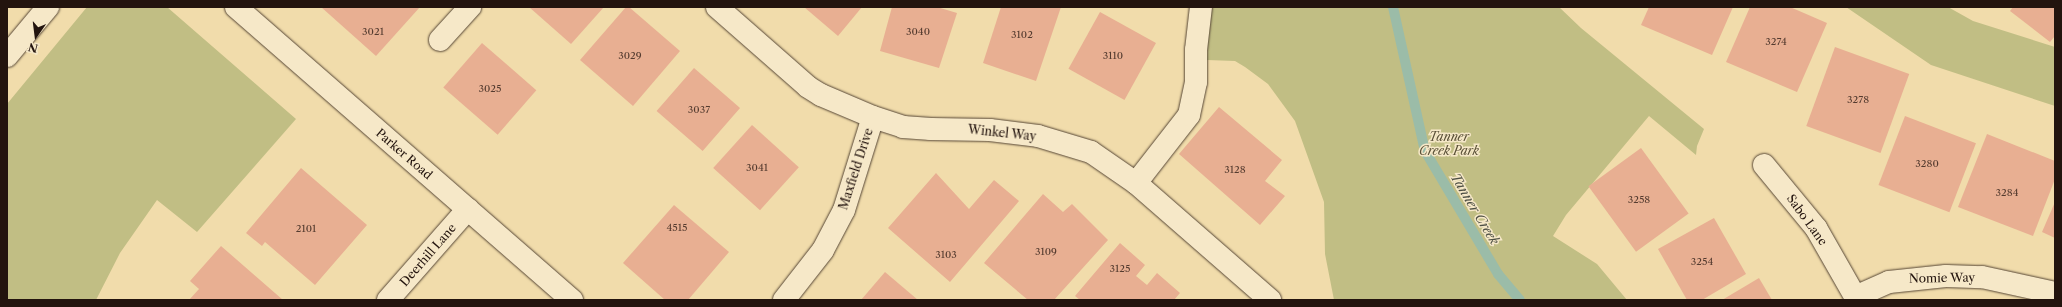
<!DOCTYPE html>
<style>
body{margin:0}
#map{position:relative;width:2062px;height:307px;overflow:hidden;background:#f1dcab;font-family:"Libre Caslon Text",serif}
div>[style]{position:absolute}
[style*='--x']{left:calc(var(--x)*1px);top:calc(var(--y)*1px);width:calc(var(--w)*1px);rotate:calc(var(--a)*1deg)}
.green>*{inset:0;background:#c1be84}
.stream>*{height:10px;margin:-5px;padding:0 5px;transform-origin:5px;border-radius:5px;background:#9bbca8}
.building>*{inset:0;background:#e8af92;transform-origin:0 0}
.roads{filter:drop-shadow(0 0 1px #564635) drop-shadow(0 0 1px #564635)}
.minor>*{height:22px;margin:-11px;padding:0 11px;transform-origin:11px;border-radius:11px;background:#f6e8c8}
span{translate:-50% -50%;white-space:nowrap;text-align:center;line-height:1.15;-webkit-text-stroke:3px #f6e8c8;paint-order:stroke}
.number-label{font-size:10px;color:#543b2f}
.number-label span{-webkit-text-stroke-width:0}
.street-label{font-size:12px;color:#23140e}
.park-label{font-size:12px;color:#5a5037;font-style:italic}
.water-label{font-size:13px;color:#4d4f44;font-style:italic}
.frame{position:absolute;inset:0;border:8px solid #23140e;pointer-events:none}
.north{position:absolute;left:16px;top:16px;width:40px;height:40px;-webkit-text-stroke:3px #f6e8c8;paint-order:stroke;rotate:194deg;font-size:11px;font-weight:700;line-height:16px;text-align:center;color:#23140e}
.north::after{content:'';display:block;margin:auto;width:14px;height:18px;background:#23140e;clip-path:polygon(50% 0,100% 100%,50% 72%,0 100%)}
</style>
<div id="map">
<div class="green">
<i style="clip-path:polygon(87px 7px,167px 7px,296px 119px,197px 232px,157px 200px,120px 253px,96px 300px,7px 300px,7px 104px)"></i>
<i style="clip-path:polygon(1210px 7px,1559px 7px,1581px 28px,1704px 129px,1697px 146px,1696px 155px,1649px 116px,1566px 215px,1553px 236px,1597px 264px,1627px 300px,1334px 300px,1325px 254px,1324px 202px,1295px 121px,1268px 84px,1245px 67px,1235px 61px,1207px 60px)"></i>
<i style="clip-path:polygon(1846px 7px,1948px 7px,1973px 21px,2055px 47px,2055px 106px,1931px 65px)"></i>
</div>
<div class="stream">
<i style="--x:1393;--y:7;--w:148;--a:77.5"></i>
<i style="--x:1425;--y:151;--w:143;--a:59.3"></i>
<i style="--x:1498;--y:274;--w:34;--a:50"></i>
</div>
<div class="building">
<i style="clip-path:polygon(321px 7px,420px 7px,376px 56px)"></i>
<i style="clip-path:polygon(529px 7px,604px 7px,571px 44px)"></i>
<i style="clip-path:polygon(626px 7px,629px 7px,680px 51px,633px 106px,580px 60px)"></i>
<i style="clip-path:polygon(804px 7px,862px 7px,838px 36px)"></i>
<i style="clip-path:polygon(892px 7px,937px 7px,957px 13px,939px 68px,880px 51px)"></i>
<i style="clip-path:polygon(1001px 7px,1061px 7px,1036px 81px,983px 63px)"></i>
<i style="clip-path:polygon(1649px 7px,1733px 7px,1712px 55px,1641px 25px)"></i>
<i style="clip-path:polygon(1750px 7px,1790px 7px,1827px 23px,1797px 92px,1726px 62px)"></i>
<i style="clip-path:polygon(2013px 7px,2055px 7px,2055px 36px,2050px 42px,2010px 11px)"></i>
<i style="left:1100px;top:12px;width:64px;height:65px;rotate:29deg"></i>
<i style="left:482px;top:43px;width:72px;height:59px;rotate:41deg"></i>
<i style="left:1835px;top:47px;width:79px;height:84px;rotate:20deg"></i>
<i style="left:694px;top:68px;width:61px;height:57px;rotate:41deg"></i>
<i style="clip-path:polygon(1219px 107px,1282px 160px,1265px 181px,1285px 196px,1260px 225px,1179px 154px)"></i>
<i style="left:1905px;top:116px;width:76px;height:74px;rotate:21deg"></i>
<i style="left:752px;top:125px;width:63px;height:58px;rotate:42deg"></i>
<i style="clip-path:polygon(1987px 134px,2055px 161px,2055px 179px,2033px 236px,1958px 207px)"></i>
<i style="left:1641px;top:148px;width:81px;height:65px;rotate:54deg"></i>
<i style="clip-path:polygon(301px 168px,367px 225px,315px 285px,265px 242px,262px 246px,246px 233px)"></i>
<i style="clip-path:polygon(936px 173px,969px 209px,994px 180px,1019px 201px,950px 282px,888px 228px)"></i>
<i style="clip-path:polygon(1043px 194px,1063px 212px,1072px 204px,1108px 240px,1054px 300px,1028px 300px,984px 263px)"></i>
<i style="clip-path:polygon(2055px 202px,2055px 238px,2042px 232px)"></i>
<i style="clip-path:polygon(674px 205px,729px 252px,688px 300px,665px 300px,623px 263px)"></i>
<i style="clip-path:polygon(1714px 218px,1746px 274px,1702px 300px,1687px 300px,1658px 249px)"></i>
<i style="clip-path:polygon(1120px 243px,1145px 265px,1136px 276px,1147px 285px,1157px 273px,1180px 293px,1174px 300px,1080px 300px,1075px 296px)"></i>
<i style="clip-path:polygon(221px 246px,283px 300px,189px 300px,199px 289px,190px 281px)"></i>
<i style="clip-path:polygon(885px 272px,918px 300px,861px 300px)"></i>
<i style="clip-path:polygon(1759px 278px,1772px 300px,1722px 300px)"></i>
</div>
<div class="roads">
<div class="minor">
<i style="--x:236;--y:7;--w:446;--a:41.1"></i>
<i style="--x:717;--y:7;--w:121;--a:41.3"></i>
<i style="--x:808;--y:87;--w:15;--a:32"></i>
<i style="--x:821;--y:95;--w:56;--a:22.9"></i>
<i style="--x:873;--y:117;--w:32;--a:18"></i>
<i style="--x:903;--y:127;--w:28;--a:4"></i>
<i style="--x:931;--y:129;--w:59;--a:1"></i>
<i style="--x:990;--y:130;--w:48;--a:7.1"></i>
<i style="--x:1038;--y:136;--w:55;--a:16.8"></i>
<i style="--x:1091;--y:152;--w:55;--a:34.6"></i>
<i style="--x:1136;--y:183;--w:178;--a:41.1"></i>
<i style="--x:440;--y:40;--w:45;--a:-47.7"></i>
<i style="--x:7;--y:56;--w:64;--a:-50.1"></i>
<i style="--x:1764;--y:165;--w:82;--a:50.5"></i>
<i style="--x:1816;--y:228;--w:83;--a:60.3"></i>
<i style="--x:1136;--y:183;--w:86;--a:-52.1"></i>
<i style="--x:1189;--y:115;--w:34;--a:-78"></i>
<i style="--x:1196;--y:82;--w:32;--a:-90"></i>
<i style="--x:1196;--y:50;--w:43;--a:-83.4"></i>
<i style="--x:1855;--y:297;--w:37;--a:-24"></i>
<i style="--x:1889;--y:282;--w:57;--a:-6"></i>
<i style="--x:1946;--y:276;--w:36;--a:2"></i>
<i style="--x:1982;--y:277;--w:75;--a:12.4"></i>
<i style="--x:388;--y:300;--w:121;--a:-48.7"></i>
<i style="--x:784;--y:300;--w:63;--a:-52"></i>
<i style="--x:823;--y:250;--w:45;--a:-62.3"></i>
<i style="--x:844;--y:210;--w:97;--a:-72.7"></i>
</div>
</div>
<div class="number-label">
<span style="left:373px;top:32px">3021</span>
<span style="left:918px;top:32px">3040</span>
<span style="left:1022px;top:35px">3102</span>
<span style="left:1776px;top:42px">3274</span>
<span style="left:630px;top:56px">3029</span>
<span style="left:1113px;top:56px">3110</span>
<span style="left:490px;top:89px">3025</span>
<span style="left:1858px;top:100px">3278</span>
<span style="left:699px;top:110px">3037</span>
<span style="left:1927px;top:164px">3280</span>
<span style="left:757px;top:168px">3041</span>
<span style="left:1235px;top:170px">3128</span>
<span style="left:2007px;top:193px">3284</span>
<span style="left:1639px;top:200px">3258</span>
<span style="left:677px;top:228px">4515</span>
<span style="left:306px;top:229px">2101</span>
<span style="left:1046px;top:252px">3109</span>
<span style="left:946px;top:255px">3103</span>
<span style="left:1702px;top:262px">3254</span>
<span style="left:1120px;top:269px">3125</span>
</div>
<div class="street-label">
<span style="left:1002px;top:133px;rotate:6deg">Winkel Way</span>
<span style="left:404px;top:154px;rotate:41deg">Parker Road</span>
<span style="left:856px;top:169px;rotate:-72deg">Maxfield Drive</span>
<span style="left:1807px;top:220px;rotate:54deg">Sabo Lane</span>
<span style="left:428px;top:255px;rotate:-49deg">Deerhill Lane</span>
<span style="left:1942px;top:278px;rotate:-1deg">Nomie Way</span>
</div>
<div class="park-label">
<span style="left:1449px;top:144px">Tanner<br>Creek Park</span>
</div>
<div class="water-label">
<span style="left:1475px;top:209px;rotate:59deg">Tanner Creek</span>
</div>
<div class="frame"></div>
<div class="north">N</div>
</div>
